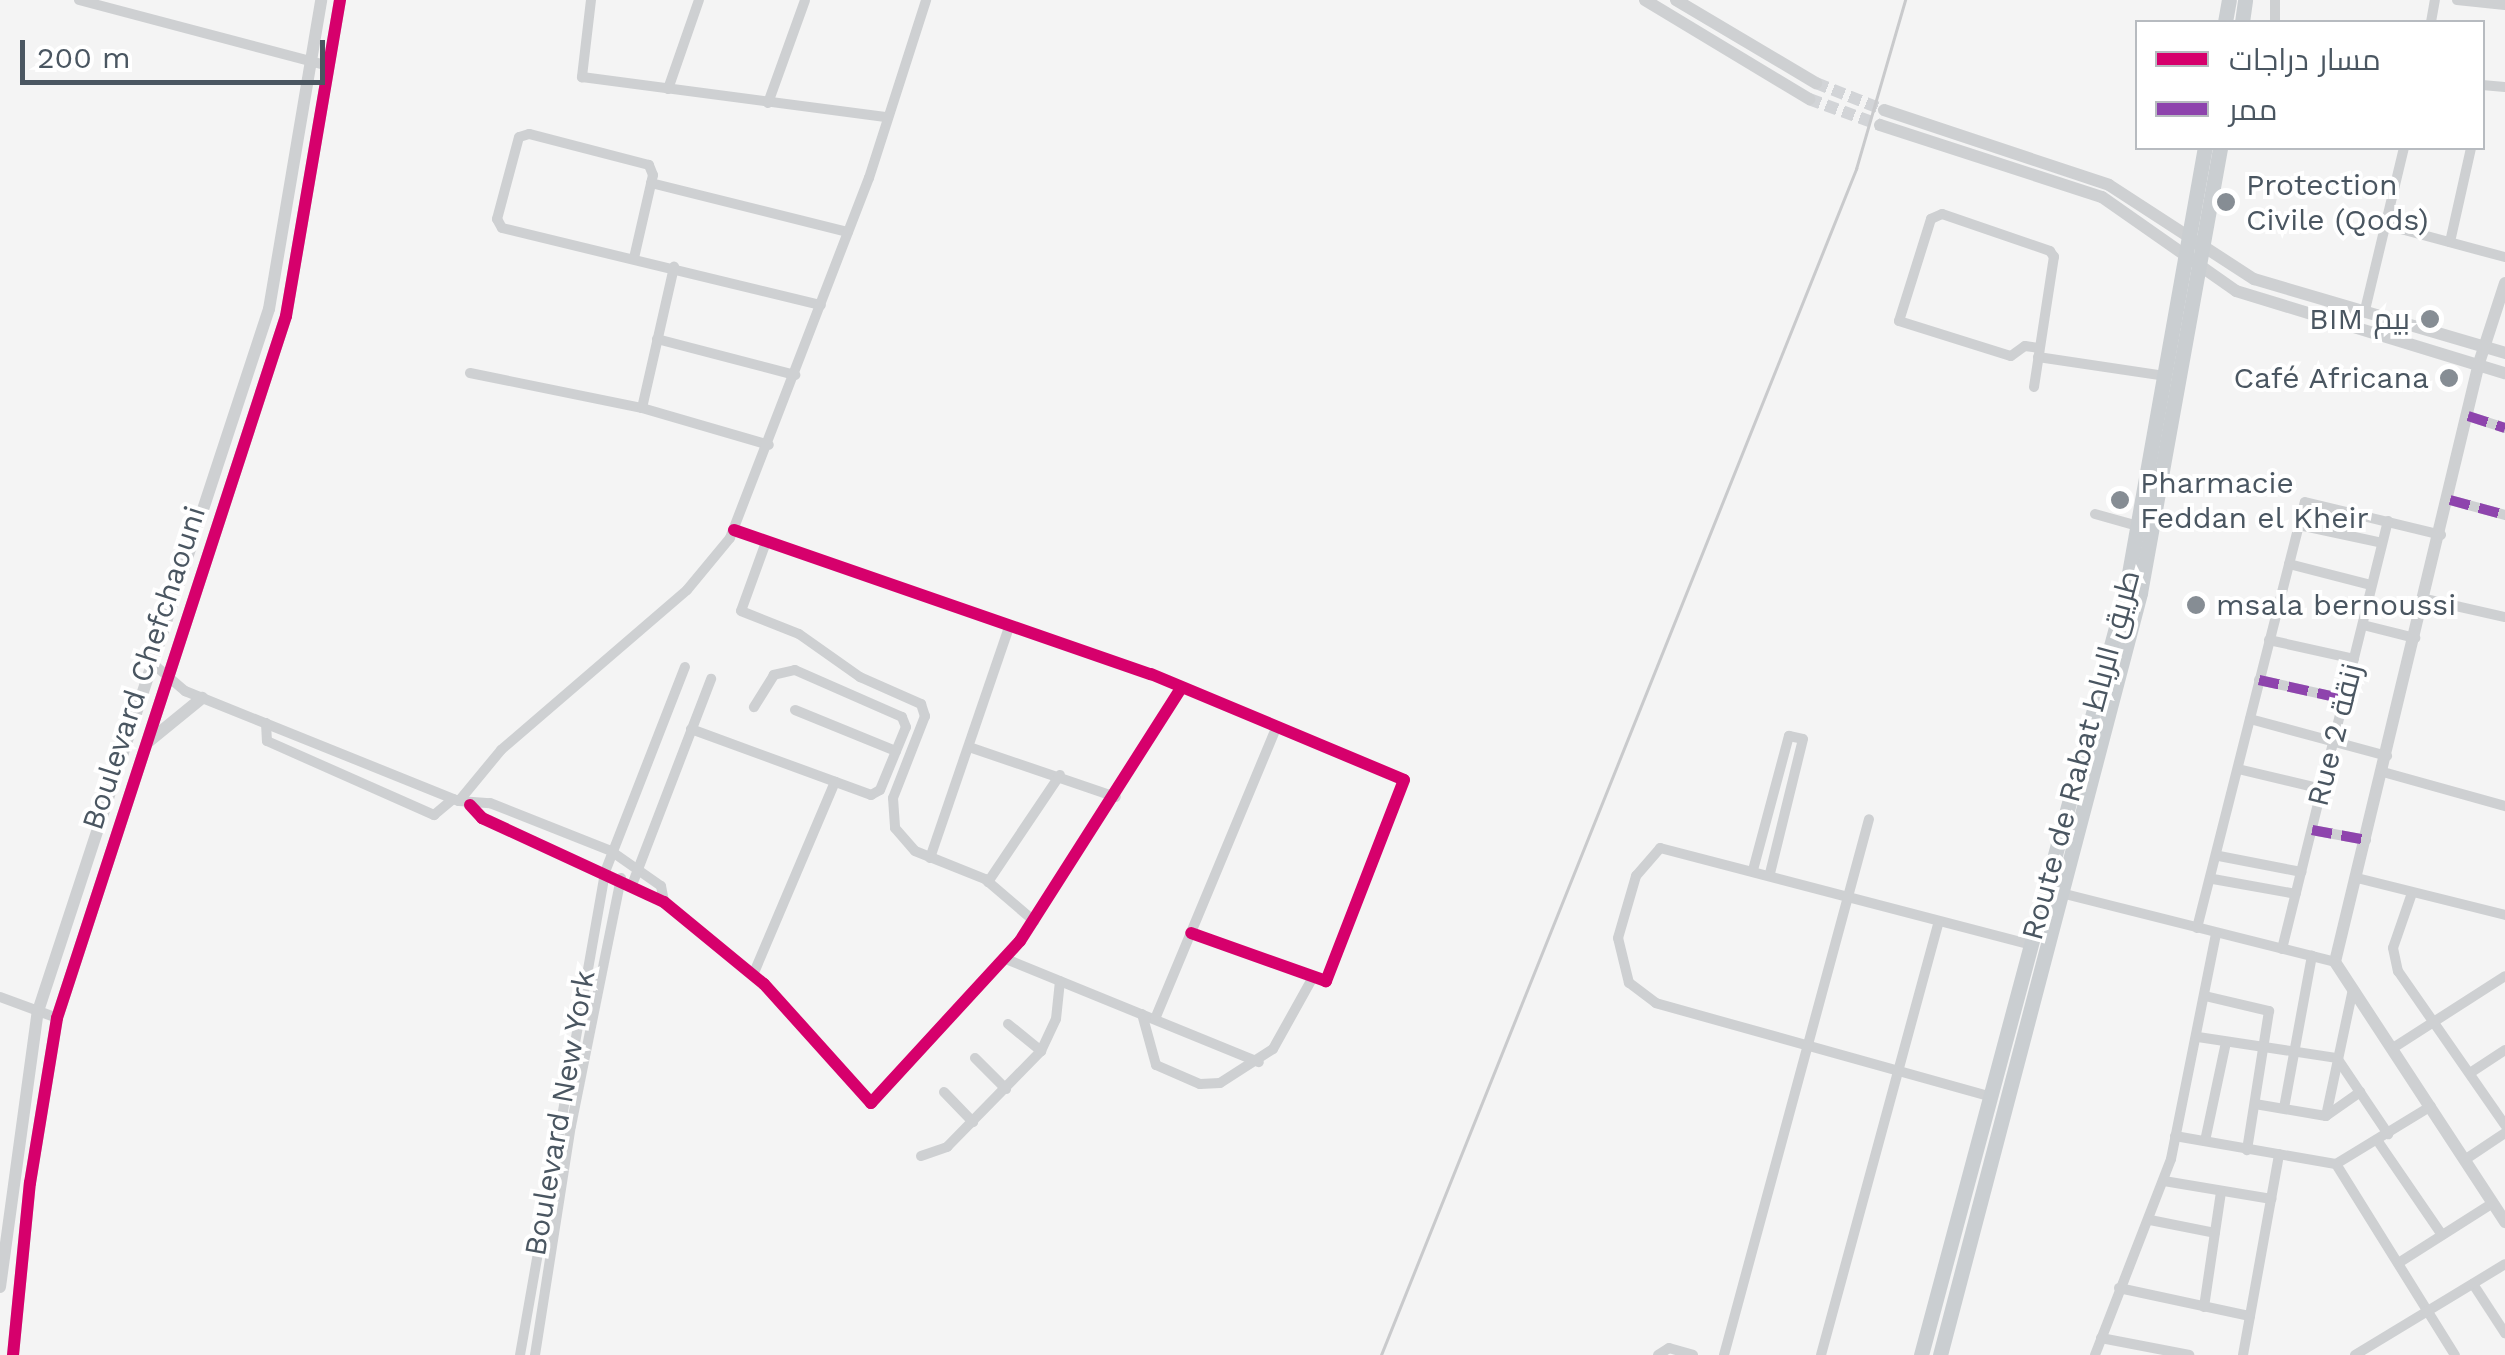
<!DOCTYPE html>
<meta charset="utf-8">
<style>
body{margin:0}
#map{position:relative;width:2505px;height:1355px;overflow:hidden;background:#f4f4f4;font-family:"Work Sans",Cairo,sans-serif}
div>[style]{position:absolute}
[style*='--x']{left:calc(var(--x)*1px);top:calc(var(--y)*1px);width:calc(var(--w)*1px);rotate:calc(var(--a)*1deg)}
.tertiary-tunnel>*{height:12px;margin-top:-6px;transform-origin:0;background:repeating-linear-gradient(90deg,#d2d4d7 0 12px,transparent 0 18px)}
.minor>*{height:10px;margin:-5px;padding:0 5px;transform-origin:5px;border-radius:5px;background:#ced0d2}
.tertiary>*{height:12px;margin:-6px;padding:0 6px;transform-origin:6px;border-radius:6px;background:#ced0d2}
.primary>*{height:15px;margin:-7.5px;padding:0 7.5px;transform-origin:7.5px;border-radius:7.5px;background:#caced1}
.rail>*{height:2.5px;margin:-1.25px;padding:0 1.25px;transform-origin:1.25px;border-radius:1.25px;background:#c9cacc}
.quiet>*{height:10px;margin-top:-5px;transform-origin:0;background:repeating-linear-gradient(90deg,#8e44ad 0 20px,transparent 0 30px)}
.cycleway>*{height:12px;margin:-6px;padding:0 6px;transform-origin:6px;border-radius:6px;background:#d6006c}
.dots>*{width:28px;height:28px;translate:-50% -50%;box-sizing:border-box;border:5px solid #fff;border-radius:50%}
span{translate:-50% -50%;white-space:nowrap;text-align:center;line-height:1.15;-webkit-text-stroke:8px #fff;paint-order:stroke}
.poi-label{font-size:30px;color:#4a5661}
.left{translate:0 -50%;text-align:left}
.right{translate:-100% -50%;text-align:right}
.street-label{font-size:30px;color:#4a5661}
.legend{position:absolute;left:2135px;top:20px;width:350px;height:130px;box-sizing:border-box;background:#fff;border:2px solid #b7bbc0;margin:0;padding:12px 18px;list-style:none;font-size:30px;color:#4a5661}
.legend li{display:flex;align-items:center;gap:20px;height:50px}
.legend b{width:50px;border:2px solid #b7bbc0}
.scale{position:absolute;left:20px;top:40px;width:305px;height:45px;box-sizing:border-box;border:5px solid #4a5661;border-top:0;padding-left:12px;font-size:30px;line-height:35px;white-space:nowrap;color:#4a5661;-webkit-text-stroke:8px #fff;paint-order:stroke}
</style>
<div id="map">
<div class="tertiary-tunnel">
<i style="--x:1816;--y:83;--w:73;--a:21.7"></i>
<i style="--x:1809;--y:99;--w:76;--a:20.1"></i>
</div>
<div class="minor">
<i style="--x:79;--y:0;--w:258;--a:14.8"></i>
<i style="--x:591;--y:0;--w:78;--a:96.7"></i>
<i style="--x:582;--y:77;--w:306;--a:7.5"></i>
<i style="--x:2457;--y:0;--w:48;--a:5.9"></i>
<i style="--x:2275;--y:22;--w:22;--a:-90"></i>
<i style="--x:2431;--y:22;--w:22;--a:-80"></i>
<i style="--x:2482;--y:85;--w:23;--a:5"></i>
<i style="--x:668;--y:89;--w:94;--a:-70.8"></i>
<i style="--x:768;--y:103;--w:109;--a:-70.2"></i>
<i style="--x:651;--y:183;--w:203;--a:14"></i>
<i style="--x:2386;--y:225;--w:123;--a:15.1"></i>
<i style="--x:2450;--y:242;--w:96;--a:-77.4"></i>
<i style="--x:634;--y:258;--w:85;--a:-77.1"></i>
<i style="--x:653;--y:175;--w:11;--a:-112"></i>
<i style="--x:649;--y:165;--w:124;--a:-165.5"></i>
<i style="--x:529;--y:134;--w:10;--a:163"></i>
<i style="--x:519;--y:137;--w:85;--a:105"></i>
<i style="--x:497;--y:219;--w:10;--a:61"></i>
<i style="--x:502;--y:228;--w:328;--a:13.6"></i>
<i style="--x:2365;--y:310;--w:167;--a:-76.5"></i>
<i style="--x:657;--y:339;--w:143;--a:14.6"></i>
<i style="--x:2038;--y:357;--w:128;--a:8.5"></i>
<i style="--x:470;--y:373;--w:176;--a:11.5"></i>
<i style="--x:642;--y:408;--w:132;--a:16.2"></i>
<i style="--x:2034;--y:387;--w:132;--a:-81.3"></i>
<i style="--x:2054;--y:257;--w:7;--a:-124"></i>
<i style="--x:2050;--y:251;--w:114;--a:-161.1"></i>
<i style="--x:1942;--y:214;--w:12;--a:156"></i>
<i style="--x:1931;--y:219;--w:107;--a:107.4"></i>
<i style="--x:1899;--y:321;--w:117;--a:17.4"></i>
<i style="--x:2011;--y:356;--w:17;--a:-36"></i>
<i style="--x:2025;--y:346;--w:14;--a:8"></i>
<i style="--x:642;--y:408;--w:145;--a:-77.2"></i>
<i style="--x:2468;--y:416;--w:39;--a:18"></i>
<i style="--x:2450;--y:500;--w:57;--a:15.3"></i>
<i style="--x:2095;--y:514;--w:45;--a:15.6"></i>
<i style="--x:2299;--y:525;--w:85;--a:12.2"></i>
<i style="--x:734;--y:530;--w:441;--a:19.1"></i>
<i style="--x:1151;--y:674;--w:274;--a:22.7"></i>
<i style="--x:1404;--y:780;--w:216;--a:111.2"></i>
<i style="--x:1326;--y:981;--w:143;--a:-160.4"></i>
<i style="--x:766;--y:542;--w:73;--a:109.9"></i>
<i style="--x:741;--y:611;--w:62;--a:21.6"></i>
<i style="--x:799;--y:634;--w:75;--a:35.2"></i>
<i style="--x:860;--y:677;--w:67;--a:23.9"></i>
<i style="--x:921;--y:704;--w:13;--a:72"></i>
<i style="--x:925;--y:716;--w:88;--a:111.3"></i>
<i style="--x:893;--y:798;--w:30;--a:86"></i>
<i style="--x:895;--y:828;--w:30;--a:49"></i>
<i style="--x:915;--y:851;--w:75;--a:21.8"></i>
<i style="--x:985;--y:879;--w:65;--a:40.6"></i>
<i style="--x:2289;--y:564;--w:85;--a:14.4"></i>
<i style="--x:2425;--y:599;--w:82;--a:12.7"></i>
<i style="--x:2363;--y:625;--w:54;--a:14"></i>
<i style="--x:2269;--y:640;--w:87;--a:12.6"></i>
<i style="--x:151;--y:662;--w:45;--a:40.5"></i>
<i style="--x:185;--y:691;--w:295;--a:21.9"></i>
<i style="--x:459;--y:801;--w:31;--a:4"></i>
<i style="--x:490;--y:803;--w:130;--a:21.6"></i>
<i style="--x:611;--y:851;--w:61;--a:35"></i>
<i style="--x:661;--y:886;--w:16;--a:79"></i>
<i style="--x:2259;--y:680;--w:87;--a:12.6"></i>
<i style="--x:795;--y:710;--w:109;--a:22.1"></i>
<i style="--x:2250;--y:719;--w:142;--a:15.1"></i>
<i style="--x:266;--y:723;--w:18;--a:87"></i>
<i style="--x:267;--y:741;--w:183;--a:23.9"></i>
<i style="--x:434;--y:815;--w:25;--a:-40"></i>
<i style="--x:691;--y:729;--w:192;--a:20.1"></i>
<i style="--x:871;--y:795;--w:10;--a:-29"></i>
<i style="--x:880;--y:790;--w:68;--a:-67.6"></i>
<i style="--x:906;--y:727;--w:11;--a:-112"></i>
<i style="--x:902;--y:717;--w:117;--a:-156.3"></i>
<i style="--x:795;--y:670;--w:22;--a:167"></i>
<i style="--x:774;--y:675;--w:38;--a:122"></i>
<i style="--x:969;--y:747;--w:155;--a:18.8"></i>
<i style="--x:2238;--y:769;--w:86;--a:13.4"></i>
<i style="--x:2383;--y:772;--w:127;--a:15.6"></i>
<i style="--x:459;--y:801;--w:66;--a:-50.5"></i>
<i style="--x:501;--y:750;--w:245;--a:-40.7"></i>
<i style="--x:687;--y:590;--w:67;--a:-50.4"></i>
<i style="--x:730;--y:538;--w:386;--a:-68.9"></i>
<i style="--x:869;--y:178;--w:187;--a:-72.2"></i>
<i style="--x:470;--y:805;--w:18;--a:47"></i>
<i style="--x:482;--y:818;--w:200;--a:24.8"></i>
<i style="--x:664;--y:902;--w:129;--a:39.4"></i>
<i style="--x:764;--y:984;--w:160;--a:48"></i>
<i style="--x:871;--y:1103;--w:220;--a:-47.4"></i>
<i style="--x:1020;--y:941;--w:300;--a:-57.5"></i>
<i style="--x:2312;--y:830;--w:55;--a:10.5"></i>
<i style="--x:2219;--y:856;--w:84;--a:11"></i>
<i style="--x:930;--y:858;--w:244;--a:-71.1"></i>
<i style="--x:1753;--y:870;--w:139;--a:-75"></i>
<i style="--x:1789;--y:736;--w:14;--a:12"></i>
<i style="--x:1803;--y:739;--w:138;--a:103.8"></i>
<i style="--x:2357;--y:878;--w:153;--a:14"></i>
<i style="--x:2213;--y:879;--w:84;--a:10.2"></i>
<i style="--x:988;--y:882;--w:129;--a:-56.1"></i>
<i style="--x:632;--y:885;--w:221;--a:-69"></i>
<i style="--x:2049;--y:890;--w:295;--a:14.1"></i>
<i style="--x:2412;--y:893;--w:58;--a:109.1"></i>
<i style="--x:2393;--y:948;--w:24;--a:78"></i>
<i style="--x:2398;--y:971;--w:188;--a:55.2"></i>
<i style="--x:2197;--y:928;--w:439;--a:-75.8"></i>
<i style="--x:2305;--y:502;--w:140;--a:13.6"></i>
<i style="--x:2282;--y:949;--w:441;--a:-76.1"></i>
<i style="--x:1006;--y:959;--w:273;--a:22.2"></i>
<i style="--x:753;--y:975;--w:210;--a:-67"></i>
<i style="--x:2205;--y:996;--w:66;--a:13.2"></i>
<i style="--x:2269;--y:1011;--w:141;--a:99"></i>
<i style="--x:0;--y:997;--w:61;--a:20.2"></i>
<i style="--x:1142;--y:1014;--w:53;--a:74.6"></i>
<i style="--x:1156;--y:1065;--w:48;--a:23.4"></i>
<i style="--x:1200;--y:1084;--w:20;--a:-3"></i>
<i style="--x:1220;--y:1083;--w:63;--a:-32.7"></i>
<i style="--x:1273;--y:1049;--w:80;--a:-60.9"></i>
<i style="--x:1155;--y:1019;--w:315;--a:-67.4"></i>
<i style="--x:1008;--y:1024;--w:43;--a:39.3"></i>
<i style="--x:2198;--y:1037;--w:141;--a:8.6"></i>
<i style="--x:2337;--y:1058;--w:92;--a:56.1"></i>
<i style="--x:2393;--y:1048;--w:133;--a:-32.7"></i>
<i style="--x:975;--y:1058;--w:44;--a:45"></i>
<i style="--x:2470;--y:1073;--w:42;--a:-33.3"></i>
<i style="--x:944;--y:1092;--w:42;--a:46"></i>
<i style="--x:1992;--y:1097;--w:349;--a:-164.4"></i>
<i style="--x:1656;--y:1003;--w:34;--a:-143"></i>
<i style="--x:1629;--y:983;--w:46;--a:-103.7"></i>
<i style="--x:1618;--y:938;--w:65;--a:-73.8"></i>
<i style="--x:1636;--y:876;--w:37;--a:-49"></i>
<i style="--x:1660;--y:848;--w:384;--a:14.6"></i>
<i style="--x:2255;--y:1104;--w:72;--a:9.6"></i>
<i style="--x:2326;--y:1116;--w:42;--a:-35.2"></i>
<i style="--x:2284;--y:1108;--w:155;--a:-79.6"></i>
<i style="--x:2326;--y:1116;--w:130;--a:-78"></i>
<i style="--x:2175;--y:1136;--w:163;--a:9.9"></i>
<i style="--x:2336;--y:1164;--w:111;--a:-31.4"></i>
<i style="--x:2377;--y:1140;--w:115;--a:55.6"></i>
<i style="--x:2205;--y:1141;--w:101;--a:-78"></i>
<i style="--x:921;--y:1156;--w:28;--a:-19"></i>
<i style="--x:947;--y:1147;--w:134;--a:-45.6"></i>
<i style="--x:1041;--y:1051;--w:35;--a:-65"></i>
<i style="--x:1056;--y:1019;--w:38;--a:-84"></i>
<i style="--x:2466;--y:1159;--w:47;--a:-33.7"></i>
<i style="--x:2336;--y:1164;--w:225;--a:58.1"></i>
<i style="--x:2164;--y:1181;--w:109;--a:9.5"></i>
<i style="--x:2150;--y:1220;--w:66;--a:11.3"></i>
<i style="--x:2400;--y:1262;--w:110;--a:-32.4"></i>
<i style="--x:2473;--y:1284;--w:59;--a:56.9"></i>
<i style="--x:2119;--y:1288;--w:134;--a:12.1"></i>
<i style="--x:2204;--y:1307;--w:116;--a:-81.6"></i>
<i style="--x:2101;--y:1338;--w:90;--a:10.9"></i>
<i style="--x:520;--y:1355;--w:490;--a:-80"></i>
<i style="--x:605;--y:872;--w:220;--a:-68.7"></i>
<i style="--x:535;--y:1355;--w:232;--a:-81.1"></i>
<i style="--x:571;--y:1126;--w:253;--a:-78.6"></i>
<i style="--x:1658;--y:1355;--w:13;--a:-32"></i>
<i style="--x:1669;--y:1348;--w:25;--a:16"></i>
<i style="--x:1724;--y:1355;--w:555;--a:-74.86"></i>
<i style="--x:1821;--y:1355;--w:449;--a:-74.8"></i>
<i style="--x:2095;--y:1355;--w:210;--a:-68.8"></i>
<i style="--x:2171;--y:1159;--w:230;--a:-78.7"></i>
<i style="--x:2243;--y:1355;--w:204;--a:-79.8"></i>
<i style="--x:2355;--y:1355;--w:175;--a:-31.2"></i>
</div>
<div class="tertiary">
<i style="--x:1645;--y:0;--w:192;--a:31.1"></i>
<i style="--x:1676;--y:0;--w:163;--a:30.7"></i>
<i style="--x:1884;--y:110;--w:237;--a:18.4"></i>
<i style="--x:2109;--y:185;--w:173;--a:33"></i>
<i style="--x:2254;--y:279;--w:262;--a:16.4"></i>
<i style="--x:1880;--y:125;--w:233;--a:18"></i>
<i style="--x:2102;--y:197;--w:164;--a:35"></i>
<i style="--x:2236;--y:291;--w:281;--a:17"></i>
<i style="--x:2505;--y:283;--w:84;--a:108"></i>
<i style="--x:2479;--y:363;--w:616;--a:103.52"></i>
<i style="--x:2335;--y:962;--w:311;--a:56.8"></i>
<i style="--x:148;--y:742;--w:70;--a:-39.2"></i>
<i style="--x:0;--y:1287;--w:279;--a:-82.2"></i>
<i style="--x:38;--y:1011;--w:739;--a:-71.79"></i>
<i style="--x:269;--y:309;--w:313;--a:-80.4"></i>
<i style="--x:13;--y:1355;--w:173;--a:-84.4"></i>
<i style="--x:30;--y:1183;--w:167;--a:-80.7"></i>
<i style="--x:57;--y:1018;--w:738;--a:-71.93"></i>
<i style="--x:286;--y:316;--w:321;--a:-80.3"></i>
</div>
<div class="primary">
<i style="--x:2225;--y:22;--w:22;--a:-80"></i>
<i style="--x:2242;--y:22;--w:22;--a:-82"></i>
<i style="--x:1921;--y:1355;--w:792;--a:-75"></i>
<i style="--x:2126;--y:590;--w:449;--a:-79.9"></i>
<i style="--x:1940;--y:1355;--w:788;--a:-75.29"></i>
<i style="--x:2140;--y:593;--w:452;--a:-79.8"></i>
</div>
<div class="rail">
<i style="--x:1381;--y:1355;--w:1278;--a:-68.17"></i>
<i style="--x:1856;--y:169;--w:176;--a:-73.8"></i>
</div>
<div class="quiet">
<i style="--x:2468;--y:416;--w:39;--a:18"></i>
<i style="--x:2450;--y:500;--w:57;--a:15.3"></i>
<i style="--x:2259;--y:680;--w:87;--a:12.6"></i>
<i style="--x:2312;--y:830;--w:55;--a:10.5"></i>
</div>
<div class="cycleway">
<i style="--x:734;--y:530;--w:441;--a:19.1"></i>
<i style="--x:1151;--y:674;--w:274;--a:22.7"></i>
<i style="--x:1404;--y:780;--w:216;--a:111.2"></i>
<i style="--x:1326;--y:981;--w:143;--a:-160.4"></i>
<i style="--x:470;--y:805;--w:18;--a:47"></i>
<i style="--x:482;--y:818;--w:200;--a:24.8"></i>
<i style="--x:664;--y:902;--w:129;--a:39.4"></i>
<i style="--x:764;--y:984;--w:160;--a:48"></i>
<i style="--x:871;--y:1103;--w:220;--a:-47.4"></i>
<i style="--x:1020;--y:941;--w:300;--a:-57.5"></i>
<i style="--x:13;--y:1355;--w:173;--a:-84.4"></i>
<i style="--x:30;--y:1183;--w:167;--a:-80.7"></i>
<i style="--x:57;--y:1018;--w:738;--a:-71.93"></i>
<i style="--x:286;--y:316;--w:321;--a:-80.3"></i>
</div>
<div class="dots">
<i style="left:2226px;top:202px;background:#868d94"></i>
<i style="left:2430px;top:319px;background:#868d94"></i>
<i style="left:2449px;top:378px;background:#868d94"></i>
<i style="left:2120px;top:500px;background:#868d94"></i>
<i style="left:2196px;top:605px;background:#868d94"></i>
</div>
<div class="poi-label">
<span class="left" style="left:2246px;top:202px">Protection<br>Civile (Qods)</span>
<span class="right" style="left:2410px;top:319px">BIM بيم</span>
<span class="right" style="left:2429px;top:378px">Café Africana</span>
<span class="left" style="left:2140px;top:500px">Pharmacie<br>Feddan el Kheir</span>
<span class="left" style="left:2216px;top:605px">msala bernoussi</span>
</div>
<div class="street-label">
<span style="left:144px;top:668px;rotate:-72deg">Boulevard Chefchaouni</span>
<span style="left:2335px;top:735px;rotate:-76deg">Rue 2 زنقة</span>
<span style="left:2081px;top:755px;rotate:-75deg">Route de Rabat طريق الرباط</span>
<span style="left:560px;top:1113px;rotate:-80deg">Boulevard New York</span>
</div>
<ul class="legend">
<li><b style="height:12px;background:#d6006c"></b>مسار دراجات</li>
<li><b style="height:12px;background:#8e44ad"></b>ممر</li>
</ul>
<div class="scale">200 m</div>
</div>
